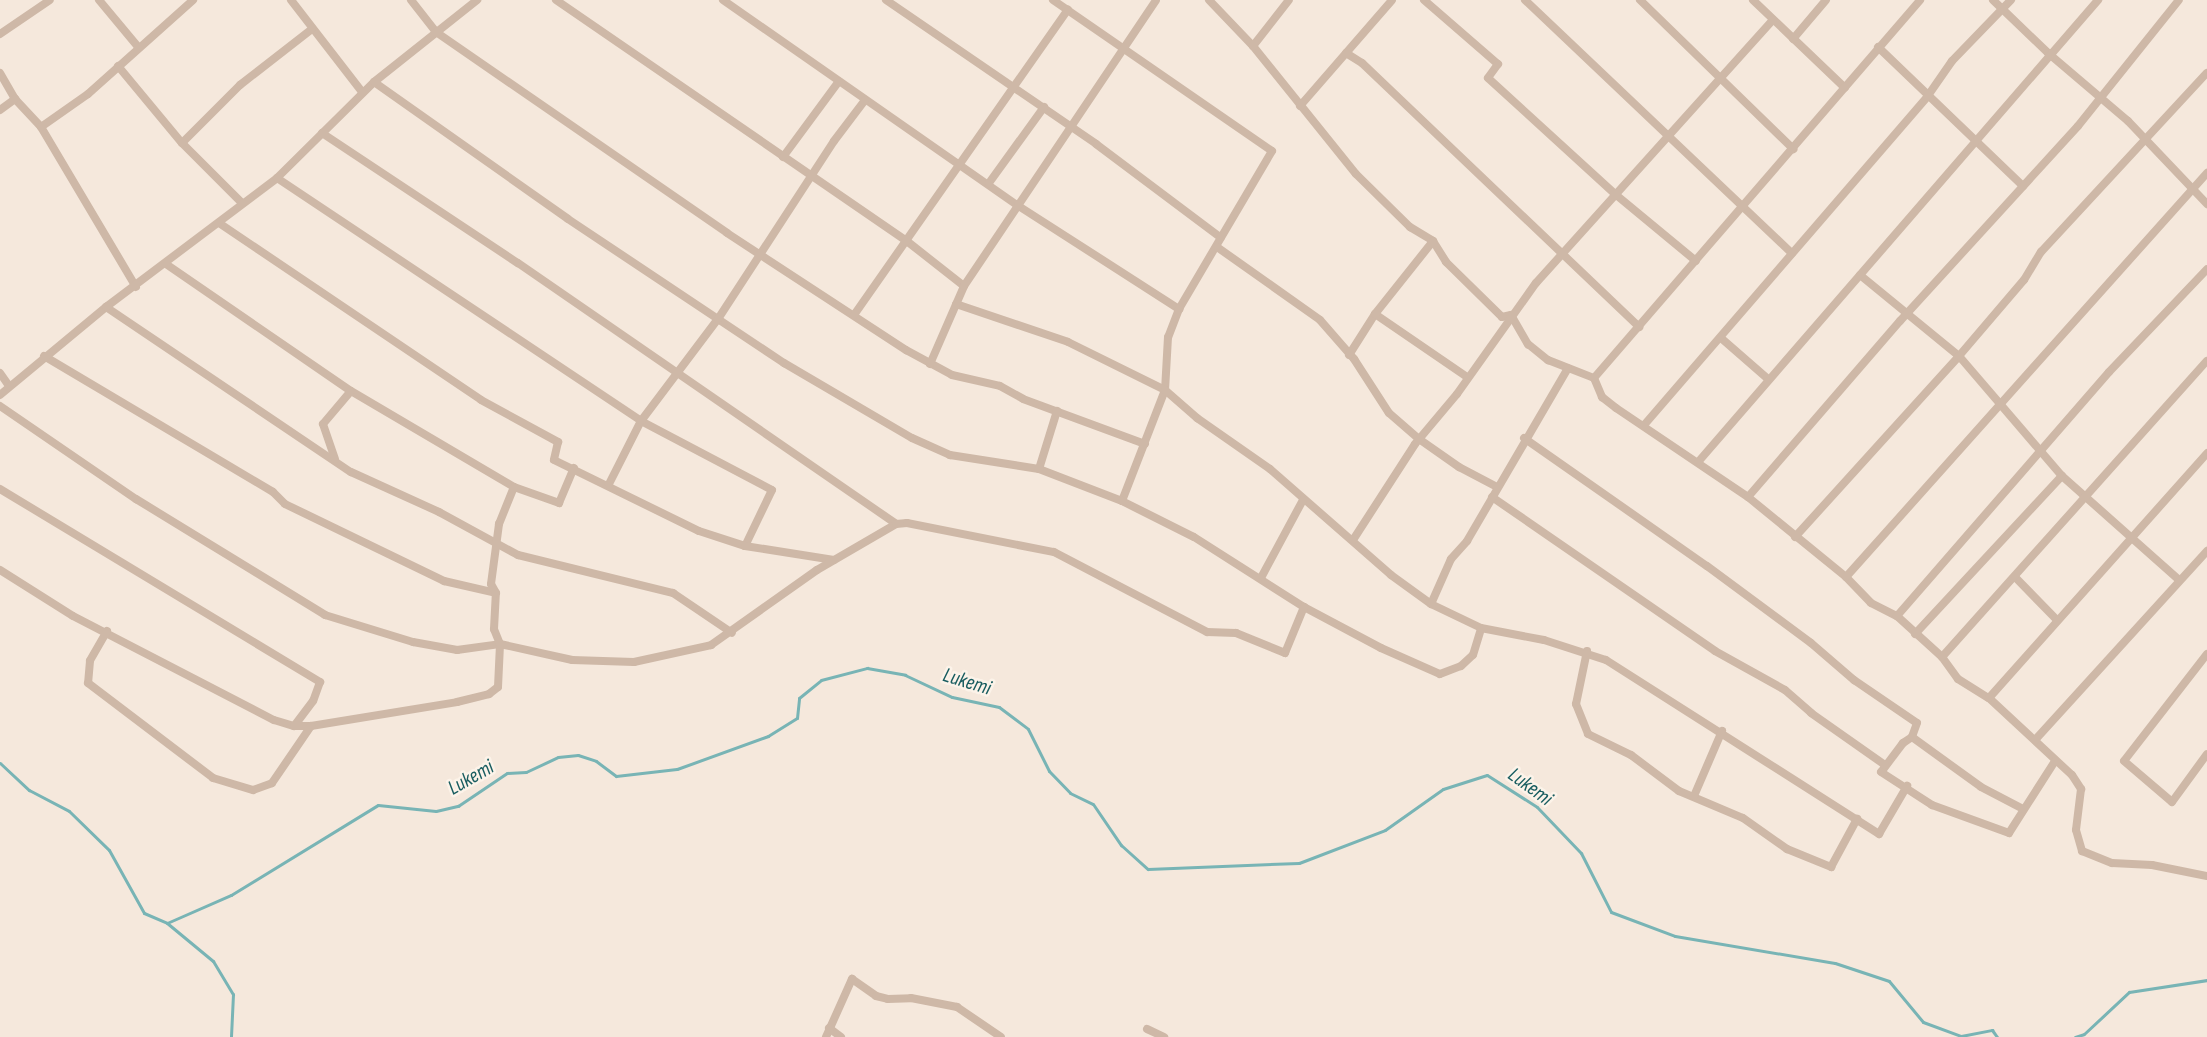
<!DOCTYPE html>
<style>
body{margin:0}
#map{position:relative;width:2207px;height:1037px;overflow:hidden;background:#f5e8dc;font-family:"Sofia Sans Condensed",sans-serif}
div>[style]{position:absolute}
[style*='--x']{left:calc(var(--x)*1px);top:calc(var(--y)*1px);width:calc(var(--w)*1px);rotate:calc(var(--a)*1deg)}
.stream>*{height:3px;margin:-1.5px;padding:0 1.5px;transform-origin:1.5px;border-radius:1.5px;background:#78b4b5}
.minor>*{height:8px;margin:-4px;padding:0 4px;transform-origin:4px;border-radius:4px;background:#ceb8a7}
span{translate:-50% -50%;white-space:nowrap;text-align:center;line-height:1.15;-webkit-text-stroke:5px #fcf3e9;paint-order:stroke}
.water-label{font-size:21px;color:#195d60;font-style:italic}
</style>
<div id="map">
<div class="stream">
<i style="--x:0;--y:763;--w:40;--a:43"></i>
<i style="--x:29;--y:790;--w:45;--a:27.7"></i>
<i style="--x:69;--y:811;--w:56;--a:44.3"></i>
<i style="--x:109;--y:850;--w:72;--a:60.9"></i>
<i style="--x:144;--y:913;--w:25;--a:23"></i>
<i style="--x:167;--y:923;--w:60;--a:39.6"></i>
<i style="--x:213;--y:961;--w:39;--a:59"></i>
<i style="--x:233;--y:994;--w:43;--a:92.7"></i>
<i style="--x:167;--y:923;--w:70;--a:-23.6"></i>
<i style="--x:231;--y:895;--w:172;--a:-31.5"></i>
<i style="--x:378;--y:805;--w:58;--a:5.9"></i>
<i style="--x:436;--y:811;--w:23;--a:-13"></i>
<i style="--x:458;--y:806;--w:59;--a:-34"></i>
<i style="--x:507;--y:773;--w:19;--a:-3"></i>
<i style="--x:526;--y:772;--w:35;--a:-25"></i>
<i style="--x:558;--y:757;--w:20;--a:-6"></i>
<i style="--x:578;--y:755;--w:19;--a:18"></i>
<i style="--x:596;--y:761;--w:25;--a:37"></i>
<i style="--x:616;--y:776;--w:61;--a:-6.5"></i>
<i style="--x:677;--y:769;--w:97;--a:-19.9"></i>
<i style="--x:768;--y:736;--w:34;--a:-32"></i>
<i style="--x:797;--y:718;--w:20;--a:-84"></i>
<i style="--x:799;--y:698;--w:28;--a:-39"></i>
<i style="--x:821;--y:680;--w:48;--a:-14.6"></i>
<i style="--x:867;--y:668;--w:39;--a:10"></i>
<i style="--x:905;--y:675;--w:52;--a:25.1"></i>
<i style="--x:952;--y:697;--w:48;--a:12"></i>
<i style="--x:999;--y:707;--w:36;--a:37"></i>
<i style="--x:1028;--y:729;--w:47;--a:63.4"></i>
<i style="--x:1049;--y:771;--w:30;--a:46"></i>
<i style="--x:1070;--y:793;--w:25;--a:26"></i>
<i style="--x:1093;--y:804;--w:50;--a:55.7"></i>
<i style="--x:1121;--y:845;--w:36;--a:42"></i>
<i style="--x:1148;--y:869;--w:151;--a:-2.3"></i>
<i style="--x:1299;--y:863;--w:92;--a:-21"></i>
<i style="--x:1385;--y:830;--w:71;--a:-35.3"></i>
<i style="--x:1443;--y:789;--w:46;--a:-17.7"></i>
<i style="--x:1487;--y:775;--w:59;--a:32.6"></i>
<i style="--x:1537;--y:807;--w:64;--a:46.3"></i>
<i style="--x:1581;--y:853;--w:66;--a:63"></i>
<i style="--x:1611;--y:912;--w:68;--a:20.6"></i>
<i style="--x:1675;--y:936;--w:162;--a:9.6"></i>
<i style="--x:1835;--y:963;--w:57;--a:18.4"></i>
<i style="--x:1889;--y:981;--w:53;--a:50.3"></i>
<i style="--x:1923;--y:1022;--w:40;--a:20.2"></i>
<i style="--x:1961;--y:1036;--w:32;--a:-11"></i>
<i style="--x:1992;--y:1030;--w:9;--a:54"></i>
<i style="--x:2075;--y:1037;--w:9;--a:-18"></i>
<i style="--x:2084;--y:1034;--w:62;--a:-43"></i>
<i style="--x:2129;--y:992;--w:79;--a:-8.7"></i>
</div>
<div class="minor">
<i style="--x:99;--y:0;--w:62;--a:50.2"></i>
<i style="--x:291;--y:0;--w:116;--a:52.3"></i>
<i style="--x:411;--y:0;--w:41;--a:52"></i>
<i style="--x:436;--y:32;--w:354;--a:34.6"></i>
<i style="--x:727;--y:233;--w:214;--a:33.2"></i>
<i style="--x:906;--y:350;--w:52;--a:28.5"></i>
<i style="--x:952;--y:375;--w:49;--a:12.9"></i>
<i style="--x:1000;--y:386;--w:26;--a:29"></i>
<i style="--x:1023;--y:399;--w:130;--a:20.2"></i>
<i style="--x:556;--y:0;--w:427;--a:34.5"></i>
<i style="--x:908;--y:242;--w:71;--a:38.2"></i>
<i style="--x:723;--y:0;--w:358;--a:34.9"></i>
<i style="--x:1017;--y:205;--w:193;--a:32.7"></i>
<i style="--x:886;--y:0;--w:255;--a:34.4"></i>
<i style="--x:1096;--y:144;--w:156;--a:36.9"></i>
<i style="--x:1053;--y:0;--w:266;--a:34.6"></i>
<i style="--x:1272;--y:151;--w:183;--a:120.5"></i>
<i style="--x:1179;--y:309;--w:30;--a:111"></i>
<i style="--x:1168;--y:337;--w:53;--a:93.2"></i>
<i style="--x:1165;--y:390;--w:119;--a:111.2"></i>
<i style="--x:1209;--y:0;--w:64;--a:46.3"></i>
<i style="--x:1253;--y:46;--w:164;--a:51.2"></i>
<i style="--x:1356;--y:174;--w:76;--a:44.5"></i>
<i style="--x:1410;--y:227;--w:27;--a:31"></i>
<i style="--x:1433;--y:241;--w:25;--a:58"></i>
<i style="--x:1446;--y:262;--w:78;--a:44.5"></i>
<i style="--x:1502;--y:317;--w:9;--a:-13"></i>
<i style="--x:1511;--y:315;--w:34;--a:60"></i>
<i style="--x:1528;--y:344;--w:26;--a:39"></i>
<i style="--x:1548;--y:360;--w:49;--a:21.4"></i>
<i style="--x:1594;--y:378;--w:21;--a:67"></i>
<i style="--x:1602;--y:397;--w:18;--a:38"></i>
<i style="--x:1616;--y:408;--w:159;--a:34"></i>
<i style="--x:1748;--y:497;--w:127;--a:39.2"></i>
<i style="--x:1846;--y:577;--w:36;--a:46"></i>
<i style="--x:1871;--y:603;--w:29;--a:27"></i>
<i style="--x:1897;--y:616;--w:61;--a:42.3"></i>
<i style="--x:1942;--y:657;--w:27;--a:54"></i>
<i style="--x:1958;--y:679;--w:36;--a:32"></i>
<i style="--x:1989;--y:698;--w:113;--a:42.9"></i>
<i style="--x:2072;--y:775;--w:17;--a:57"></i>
<i style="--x:2081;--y:789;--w:41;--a:97"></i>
<i style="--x:2076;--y:830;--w:22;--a:74"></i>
<i style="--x:2082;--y:851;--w:32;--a:22"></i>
<i style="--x:2112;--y:863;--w:40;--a:2.9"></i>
<i style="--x:2152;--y:865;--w:56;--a:11.3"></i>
<i style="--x:1424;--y:0;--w:98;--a:40.9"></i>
<i style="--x:1498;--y:64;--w:17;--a:126"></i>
<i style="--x:1488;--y:78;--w:172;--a:42.4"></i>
<i style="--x:1615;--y:194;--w:105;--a:39.6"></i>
<i style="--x:1525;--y:0;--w:368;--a:43.5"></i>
<i style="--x:1640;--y:0;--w:214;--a:44.2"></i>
<i style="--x:1753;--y:0;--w:127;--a:43.7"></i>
<i style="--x:1993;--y:0;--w:76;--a:43.9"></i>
<i style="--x:2048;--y:53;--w:105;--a:40.4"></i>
<i style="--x:2128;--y:121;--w:115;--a:46.4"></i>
<i style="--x:0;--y:34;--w:60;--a:-34.2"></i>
<i style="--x:1793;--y:39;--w:51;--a:-49.8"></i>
<i style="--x:1253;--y:46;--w:58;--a:-52"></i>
<i style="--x:1878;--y:47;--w:201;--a:43.8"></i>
<i style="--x:1346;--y:53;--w:19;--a:32"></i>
<i style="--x:1362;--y:63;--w:383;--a:43.6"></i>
<i style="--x:118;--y:66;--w:100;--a:50.3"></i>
<i style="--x:182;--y:143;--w:85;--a:45"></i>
<i style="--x:0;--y:73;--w:30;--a:60"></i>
<i style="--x:15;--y:99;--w:38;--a:47"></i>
<i style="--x:41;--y:127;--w:186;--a:59.3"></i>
<i style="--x:374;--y:82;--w:237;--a:35.2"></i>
<i style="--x:568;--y:219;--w:260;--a:33.7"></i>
<i style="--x:784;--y:363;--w:148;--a:30.4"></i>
<i style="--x:912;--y:438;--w:42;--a:24.1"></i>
<i style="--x:950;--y:455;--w:90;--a:8.9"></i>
<i style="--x:1039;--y:469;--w:89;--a:21.1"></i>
<i style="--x:1122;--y:501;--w:80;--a:26.6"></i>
<i style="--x:1194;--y:537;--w:130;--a:32.5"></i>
<i style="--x:1304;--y:607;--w:87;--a:28"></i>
<i style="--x:1381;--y:648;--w:64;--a:23.8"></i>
<i style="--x:1440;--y:674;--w:22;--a:-21"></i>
<i style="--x:1461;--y:666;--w:16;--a:-43"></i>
<i style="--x:1473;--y:655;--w:28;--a:-73"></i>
<i style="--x:1300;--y:106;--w:140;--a:-49"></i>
<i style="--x:0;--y:110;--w:19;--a:-36"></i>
<i style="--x:41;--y:127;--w:57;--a:-35.1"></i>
<i style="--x:88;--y:94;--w:141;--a:-41.8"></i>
<i style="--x:322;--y:133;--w:235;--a:33.6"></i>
<i style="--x:518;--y:263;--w:459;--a:34.6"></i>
<i style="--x:182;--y:143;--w:82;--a:-45"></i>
<i style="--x:240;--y:85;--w:91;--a:-37.9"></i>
<i style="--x:783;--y:157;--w:94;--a:-53.6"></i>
<i style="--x:277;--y:178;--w:438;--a:33.7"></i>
<i style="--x:641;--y:421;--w:148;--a:27.8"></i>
<i style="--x:772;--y:490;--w:62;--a:115.7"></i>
<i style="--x:989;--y:183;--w:94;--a:-54.1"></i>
<i style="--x:219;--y:223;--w:316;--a:34"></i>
<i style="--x:481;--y:400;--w:88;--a:28.6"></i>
<i style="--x:558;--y:442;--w:18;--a:103"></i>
<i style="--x:554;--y:460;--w:161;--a:26.1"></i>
<i style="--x:699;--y:531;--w:48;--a:18.1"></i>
<i style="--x:745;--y:546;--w:90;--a:8.9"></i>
<i style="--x:1217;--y:247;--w:126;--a:35.3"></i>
<i style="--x:1320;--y:320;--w:52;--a:48.9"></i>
<i style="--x:1354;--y:359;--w:64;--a:57.1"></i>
<i style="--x:1389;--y:413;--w:40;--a:41"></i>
<i style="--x:1419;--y:439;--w:49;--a:35"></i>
<i style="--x:1459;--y:467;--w:43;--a:27.8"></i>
<i style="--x:166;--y:264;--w:224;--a:34.5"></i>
<i style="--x:351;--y:391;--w:189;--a:30.5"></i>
<i style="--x:514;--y:487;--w:48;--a:19.6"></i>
<i style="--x:559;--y:503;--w:38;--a:-67"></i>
<i style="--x:1860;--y:275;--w:128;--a:39.3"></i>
<i style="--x:1959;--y:356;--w:158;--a:49.4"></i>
<i style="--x:2062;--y:476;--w:157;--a:41.6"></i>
<i style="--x:956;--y:304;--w:118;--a:18.7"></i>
<i style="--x:1068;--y:342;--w:108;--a:26.3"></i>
<i style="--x:1165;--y:390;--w:43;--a:41.2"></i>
<i style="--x:1197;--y:418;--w:89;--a:34.9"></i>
<i style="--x:1270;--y:469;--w:161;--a:41.2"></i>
<i style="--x:1391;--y:575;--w:49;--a:35.9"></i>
<i style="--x:1431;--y:604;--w:55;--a:25.6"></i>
<i style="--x:1481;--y:628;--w:64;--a:10.8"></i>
<i style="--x:1544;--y:640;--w:65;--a:17.9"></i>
<i style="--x:1606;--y:660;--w:324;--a:32.5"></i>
<i style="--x:1879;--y:834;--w:56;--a:-59.7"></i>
<i style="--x:106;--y:307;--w:295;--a:34"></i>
<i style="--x:351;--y:472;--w:97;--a:24.4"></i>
<i style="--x:439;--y:512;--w:90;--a:28.6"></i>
<i style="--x:518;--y:555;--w:160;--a:13.8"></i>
<i style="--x:673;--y:593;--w:71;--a:34.1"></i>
<i style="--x:1375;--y:314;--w:112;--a:34.4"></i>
<i style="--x:854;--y:315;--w:373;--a:-55"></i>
<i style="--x:1721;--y:338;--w:62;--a:41.1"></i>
<i style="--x:1349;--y:355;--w:49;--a:-57.6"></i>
<i style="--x:1375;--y:314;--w:93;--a:-51.5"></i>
<i style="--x:44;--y:356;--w:266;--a:30.7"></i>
<i style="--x:273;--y:492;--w:17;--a:45"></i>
<i style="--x:285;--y:504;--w:177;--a:25.8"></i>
<i style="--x:444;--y:581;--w:53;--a:13"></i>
<i style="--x:930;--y:364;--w:85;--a:-66.4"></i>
<i style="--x:964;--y:286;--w:344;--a:-56.1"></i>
<i style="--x:0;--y:373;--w:16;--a:55"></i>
<i style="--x:1594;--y:378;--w:499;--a:-49.2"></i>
<i style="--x:0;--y:395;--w:138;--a:-39.7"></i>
<i style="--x:106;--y:307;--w:214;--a:-37"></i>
<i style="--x:277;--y:178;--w:136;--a:-44.7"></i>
<i style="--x:374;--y:82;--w:132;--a:-38.5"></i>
<i style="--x:0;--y:406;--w:165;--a:34.4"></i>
<i style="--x:136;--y:499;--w:222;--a:31.5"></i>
<i style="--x:325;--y:615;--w:92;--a:17.1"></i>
<i style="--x:413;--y:642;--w:45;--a:10.3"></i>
<i style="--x:457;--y:650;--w:43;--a:-7.9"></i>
<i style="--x:500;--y:644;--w:74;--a:12.5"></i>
<i style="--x:572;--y:660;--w:62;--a:1.8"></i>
<i style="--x:634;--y:662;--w:79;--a:-12.4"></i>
<i style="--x:711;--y:645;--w:130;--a:-35.3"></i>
<i style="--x:817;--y:570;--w:91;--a:-30.2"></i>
<i style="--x:896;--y:524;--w:11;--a:-5"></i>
<i style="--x:907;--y:523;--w:150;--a:11.2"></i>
<i style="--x:1054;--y:552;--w:173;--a:27.6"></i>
<i style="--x:1207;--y:632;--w:29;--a:2"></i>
<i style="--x:1236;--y:633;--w:53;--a:22.2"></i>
<i style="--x:1285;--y:653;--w:50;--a:-67.6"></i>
<i style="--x:1645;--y:424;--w:432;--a:-49.2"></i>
<i style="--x:1927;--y:97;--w:44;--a:-55.2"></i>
<i style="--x:1952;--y:61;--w:85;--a:-46"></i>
<i style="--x:1524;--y:438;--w:223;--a:35"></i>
<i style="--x:1707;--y:566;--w:129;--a:36.5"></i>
<i style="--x:1811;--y:643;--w:57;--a:40.7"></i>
<i style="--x:1854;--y:680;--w:76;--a:34.3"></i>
<i style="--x:1917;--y:723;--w:15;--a:110"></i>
<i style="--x:1912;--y:737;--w:11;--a:146"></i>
<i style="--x:1903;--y:743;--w:36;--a:127"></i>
<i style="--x:1881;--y:772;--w:61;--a:32.9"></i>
<i style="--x:1932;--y:805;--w:82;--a:20"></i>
<i style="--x:2009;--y:833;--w:85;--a:-57.4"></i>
<i style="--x:335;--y:459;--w:37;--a:-109"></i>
<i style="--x:323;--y:424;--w:43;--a:-49.7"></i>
<i style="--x:1699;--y:461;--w:610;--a:-49.12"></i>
<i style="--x:1039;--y:469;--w:61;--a:-72.8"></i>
<i style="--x:609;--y:484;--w:71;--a:-63.1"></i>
<i style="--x:641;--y:421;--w:128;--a:-53"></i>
<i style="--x:718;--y:319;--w:212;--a:-56.9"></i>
<i style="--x:834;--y:141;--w:51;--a:-52.9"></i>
<i style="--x:0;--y:489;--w:374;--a:31.1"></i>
<i style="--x:320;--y:682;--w:20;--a:110"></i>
<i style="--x:313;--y:701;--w:31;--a:127"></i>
<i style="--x:1492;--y:497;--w:271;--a:34.6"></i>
<i style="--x:1715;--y:651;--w:80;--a:29.1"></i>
<i style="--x:1785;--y:690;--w:35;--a:41"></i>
<i style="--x:1811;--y:713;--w:90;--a:35.1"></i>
<i style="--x:1748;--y:497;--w:233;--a:-49.2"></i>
<i style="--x:1900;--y:321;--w:264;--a:-47.6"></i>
<i style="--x:2078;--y:126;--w:161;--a:-51.3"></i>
<i style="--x:1795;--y:537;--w:244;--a:-47.8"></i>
<i style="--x:1959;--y:356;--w:100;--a:-49.5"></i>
<i style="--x:2024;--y:280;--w:33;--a:-59"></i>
<i style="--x:2041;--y:252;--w:244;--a:-47.2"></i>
<i style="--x:1353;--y:540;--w:114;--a:-57.1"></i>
<i style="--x:1415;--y:444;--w:65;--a:-50"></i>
<i style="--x:1457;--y:394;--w:136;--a:-54.6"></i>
<i style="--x:1536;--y:283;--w:354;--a:-48"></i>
<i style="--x:0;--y:570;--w:86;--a:32.2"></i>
<i style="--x:73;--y:616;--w:226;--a:27.4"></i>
<i style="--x:274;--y:720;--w:21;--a:17"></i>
<i style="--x:294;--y:726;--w:17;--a:0"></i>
<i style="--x:311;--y:726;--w:148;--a:-9.3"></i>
<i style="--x:457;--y:702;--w:33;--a:-14"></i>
<i style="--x:489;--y:694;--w:11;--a:-38"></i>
<i style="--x:498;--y:687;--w:43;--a:-87.3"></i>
<i style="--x:500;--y:644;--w:16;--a:-112"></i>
<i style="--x:494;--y:629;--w:36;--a:-87"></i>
<i style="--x:496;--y:593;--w:10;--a:-119"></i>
<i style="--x:491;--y:584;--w:61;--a:-82.4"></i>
<i style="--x:499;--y:524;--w:40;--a:-68"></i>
<i style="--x:1262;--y:576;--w:86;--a:-61.7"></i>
<i style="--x:1846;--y:577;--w:542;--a:-48.22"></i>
<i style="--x:2015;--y:577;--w:59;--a:45.7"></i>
<i style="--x:1431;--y:604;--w:49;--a:-66"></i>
<i style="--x:1451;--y:559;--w:24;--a:-48"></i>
<i style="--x:1467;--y:541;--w:200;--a:-59.7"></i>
<i style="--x:1897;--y:616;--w:323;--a:-49"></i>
<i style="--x:2109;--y:372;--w:142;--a:-46.4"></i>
<i style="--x:107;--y:631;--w:34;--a:120"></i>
<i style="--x:90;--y:661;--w:22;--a:95"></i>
<i style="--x:88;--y:683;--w:157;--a:37.2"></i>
<i style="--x:213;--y:778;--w:42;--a:16.7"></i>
<i style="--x:253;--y:790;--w:20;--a:-20"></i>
<i style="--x:272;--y:783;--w:69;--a:-55.6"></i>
<i style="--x:1915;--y:634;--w:216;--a:-47.1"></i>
<i style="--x:1587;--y:651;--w:54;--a:101.7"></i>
<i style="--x:1576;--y:704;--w:32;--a:68"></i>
<i style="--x:1588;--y:734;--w:48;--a:26"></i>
<i style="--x:1631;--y:755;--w:60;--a:36.9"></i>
<i style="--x:1679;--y:791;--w:69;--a:22.9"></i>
<i style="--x:1743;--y:818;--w:54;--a:35.2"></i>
<i style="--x:1787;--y:849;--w:48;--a:22.2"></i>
<i style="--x:1831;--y:867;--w:55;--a:-61.6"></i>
<i style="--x:2207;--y:654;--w:135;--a:127.8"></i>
<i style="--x:2124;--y:761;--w:63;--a:40.5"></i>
<i style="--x:2172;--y:802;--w:59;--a:-53.9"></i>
<i style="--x:1942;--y:657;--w:397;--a:-48.2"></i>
<i style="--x:1989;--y:698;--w:328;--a:-48.3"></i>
<i style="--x:1912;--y:737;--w:85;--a:35.9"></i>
<i style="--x:1981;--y:787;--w:47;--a:27.6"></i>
<i style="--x:2035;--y:740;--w:256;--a:-47.7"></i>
<i style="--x:1694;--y:796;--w:71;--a:-66.7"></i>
<i style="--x:829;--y:1028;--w:15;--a:37"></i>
<i style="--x:1147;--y:1029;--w:19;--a:25"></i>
<i style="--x:826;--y:1037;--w:64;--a:-65.9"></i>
<i style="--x:852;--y:979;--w:29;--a:35"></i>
<i style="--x:876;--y:996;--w:12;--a:14"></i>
<i style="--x:888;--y:999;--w:23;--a:-2"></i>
<i style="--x:911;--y:998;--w:47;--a:11.1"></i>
<i style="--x:957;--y:1007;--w:53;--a:34.3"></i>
</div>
<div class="water-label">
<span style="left:967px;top:682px;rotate:17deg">Lukemi</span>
<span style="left:471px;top:778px;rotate:-30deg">Lukemi</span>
<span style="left:1530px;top:787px;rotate:36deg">Lukemi</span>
</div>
</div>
